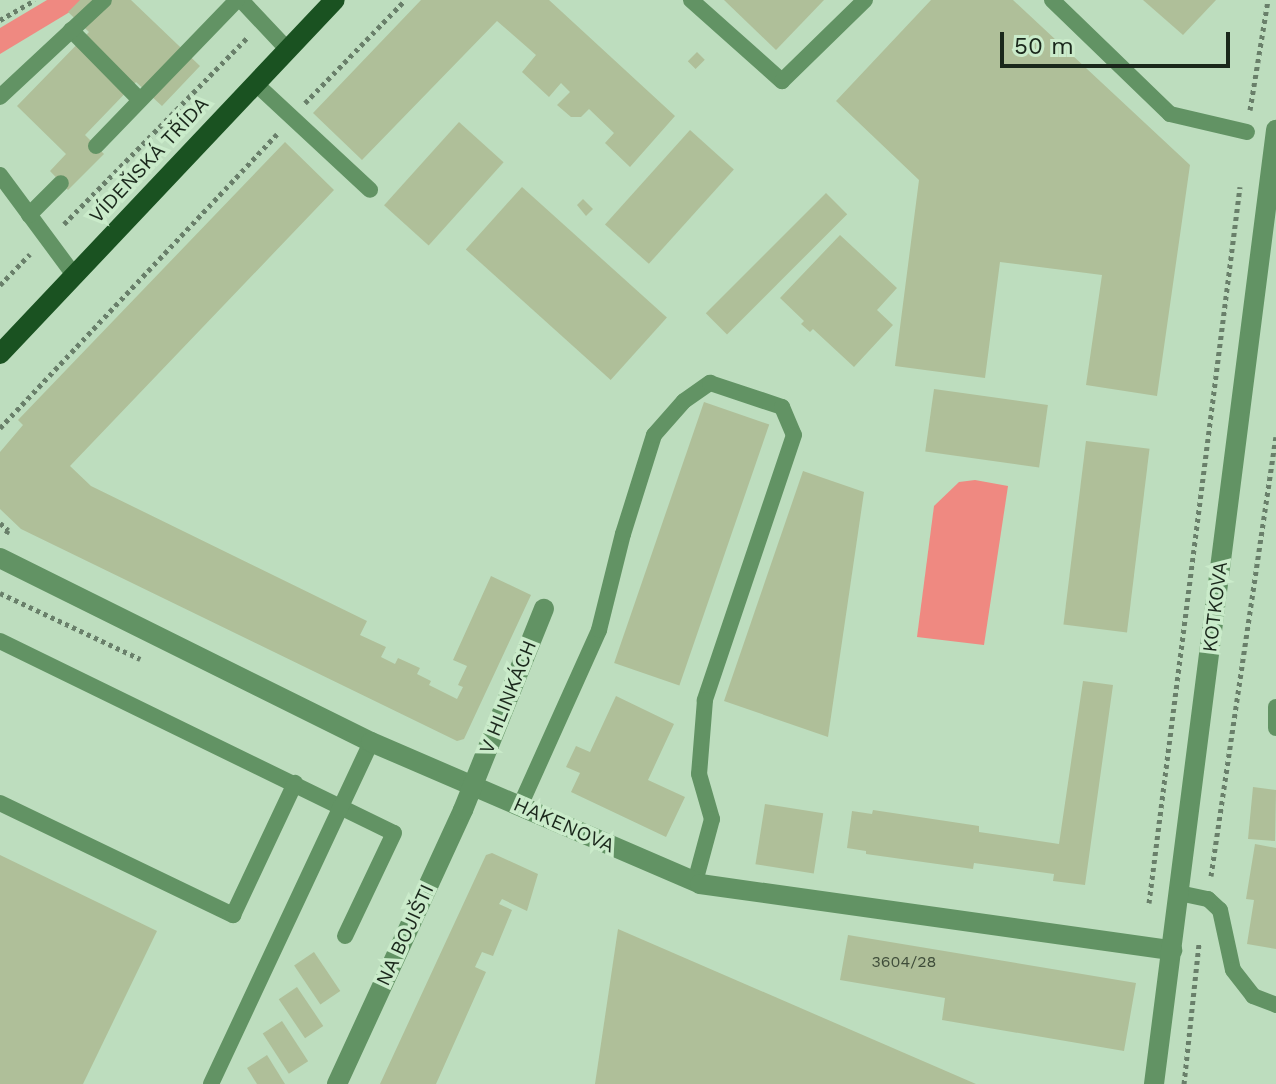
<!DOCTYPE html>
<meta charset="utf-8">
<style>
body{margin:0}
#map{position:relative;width:1276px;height:1084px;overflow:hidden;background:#bdddbe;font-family:"Work Sans",sans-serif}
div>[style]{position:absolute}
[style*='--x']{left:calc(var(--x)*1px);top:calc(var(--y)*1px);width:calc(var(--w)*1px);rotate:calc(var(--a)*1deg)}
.green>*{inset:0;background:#ef8981}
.building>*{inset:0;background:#afbf99;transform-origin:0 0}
.path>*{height:5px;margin-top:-2.5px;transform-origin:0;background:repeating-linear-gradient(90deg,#697f6a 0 4px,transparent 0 8px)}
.lane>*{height:16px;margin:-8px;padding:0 8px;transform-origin:8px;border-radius:8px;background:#629364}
.street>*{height:20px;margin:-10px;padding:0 10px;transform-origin:10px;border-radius:10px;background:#629364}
.primary>*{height:20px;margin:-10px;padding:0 10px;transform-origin:10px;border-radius:10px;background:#1a5221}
span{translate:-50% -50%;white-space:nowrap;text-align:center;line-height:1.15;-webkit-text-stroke:7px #caebca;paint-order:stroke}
.number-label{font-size:16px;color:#3f4d3a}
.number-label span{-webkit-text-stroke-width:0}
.street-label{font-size:20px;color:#1a271b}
.scale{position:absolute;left:1000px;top:32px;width:230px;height:36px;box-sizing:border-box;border:4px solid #1a271b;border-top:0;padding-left:10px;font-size:24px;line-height:28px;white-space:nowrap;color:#1a271b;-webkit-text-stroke:6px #caebca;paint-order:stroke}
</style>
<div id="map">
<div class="green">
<i style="clip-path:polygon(47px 0,80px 0,83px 4px,0 54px,0 28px)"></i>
<i style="clip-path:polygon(975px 480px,1008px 486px,984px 645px,917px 637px,934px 506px,959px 482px)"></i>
</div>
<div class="building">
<i style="clip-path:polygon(80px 0,131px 0,200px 66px,162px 106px,136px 82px,85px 135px,104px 154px,68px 190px,50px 171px,66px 154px,17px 106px,89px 32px,68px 12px)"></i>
<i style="clip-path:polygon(421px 0,549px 0,675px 116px,630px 167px,605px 143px,614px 133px,589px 109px,581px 117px,571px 117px,557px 105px,570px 92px,561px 83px,549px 97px,522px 72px,536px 55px,497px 21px,362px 160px,313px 113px)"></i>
<i style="clip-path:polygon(724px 0,824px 0,776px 50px)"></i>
<i style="clip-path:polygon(931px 0,1013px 0,1190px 165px,1157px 396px,1086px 385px,1102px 275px,1000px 262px,985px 378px,895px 366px,919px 180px,836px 101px)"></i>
<i style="clip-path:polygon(1143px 0,1216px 0,1183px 35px)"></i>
<i style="left:697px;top:52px;width:11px;height:13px;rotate:45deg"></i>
<i style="left:459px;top:122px;width:60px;height:112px;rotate:42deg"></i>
<i style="left:690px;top:130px;width:59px;height:127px;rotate:42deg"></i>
<i style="clip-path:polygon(285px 142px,334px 190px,70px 466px,91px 486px,367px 621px,360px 635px,386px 647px,381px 657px,395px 664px,398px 658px,420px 668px,417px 674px,431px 681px,429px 685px,457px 699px,463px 687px,458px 685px,467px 666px,453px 660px,491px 576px,531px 595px,464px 739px,457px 741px,21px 529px,0 509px,0 452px,23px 425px,18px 420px)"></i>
<i style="left:522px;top:187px;width:195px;height:84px;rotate:42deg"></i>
<i style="left:826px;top:193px;width:30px;height:170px;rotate:45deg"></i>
<i style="clip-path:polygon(583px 199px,593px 209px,586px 216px,577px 205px)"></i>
<i style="clip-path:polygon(840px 235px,897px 288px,877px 310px,893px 325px,854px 367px,813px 329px,810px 332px,801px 324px,804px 321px,780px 298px)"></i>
<i style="left:934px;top:389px;width:115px;height:63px;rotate:8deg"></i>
<i style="left:704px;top:402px;width:69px;height:276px;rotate:19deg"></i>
<i style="left:1086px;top:441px;width:64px;height:185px;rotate:7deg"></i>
<i style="clip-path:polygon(803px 471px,864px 492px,828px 737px,724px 701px)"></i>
<i style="clip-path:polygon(1083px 681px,1113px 685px,1085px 885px,1053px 881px,1054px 874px,974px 863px,973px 869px,866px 854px,866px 851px,847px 848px,852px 811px,872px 814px,873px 810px,979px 826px,979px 832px,1059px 844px)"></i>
<i style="clip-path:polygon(616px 696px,674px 724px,648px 780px,685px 797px,666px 837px,571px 792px,580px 773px,566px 767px,576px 746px,590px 752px)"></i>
<i style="clip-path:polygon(1253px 787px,1276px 790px,1275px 841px,1248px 839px)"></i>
<i style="left:765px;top:804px;width:59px;height:61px;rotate:9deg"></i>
<i style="clip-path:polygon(1255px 844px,1276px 848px,1276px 949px,1247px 944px,1254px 900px,1246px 899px)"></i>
<i style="clip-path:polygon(492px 853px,538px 874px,527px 911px,502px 899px,499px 904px,512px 910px,493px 956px,482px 952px,475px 967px,486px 972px,436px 1084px,380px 1084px,486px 855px)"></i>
<i style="clip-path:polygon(0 855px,157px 931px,83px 1084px,0 1084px)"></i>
<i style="clip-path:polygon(618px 929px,976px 1084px,595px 1084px)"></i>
<i style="clip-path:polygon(848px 935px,1136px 983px,1124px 1051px,942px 1020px,945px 998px,840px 980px)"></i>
<i style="left:314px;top:952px;width:47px;height:24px;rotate:56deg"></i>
<i style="left:297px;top:987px;width:47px;height:22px;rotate:56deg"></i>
<i style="left:282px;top:1021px;width:48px;height:23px;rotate:57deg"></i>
<i style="clip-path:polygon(267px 1055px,285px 1084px,257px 1084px,247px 1068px)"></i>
</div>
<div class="path">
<i style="--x:0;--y:20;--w:40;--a:-29.7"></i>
<i style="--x:305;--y:103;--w:144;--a:-45.8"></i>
<i style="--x:1250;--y:110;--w:111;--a:-80.7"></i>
<i style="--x:64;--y:224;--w:262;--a:-45.5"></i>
<i style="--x:0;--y:285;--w:43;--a:-45.9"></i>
<i style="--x:0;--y:428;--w:404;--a:-46.7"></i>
<i style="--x:0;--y:523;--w:11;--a:41"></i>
<i style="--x:8;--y:530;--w:4;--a:117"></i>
<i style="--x:0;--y:593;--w:155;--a:25.2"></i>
<i style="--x:1211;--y:876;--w:444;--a:-81.6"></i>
<i style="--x:1149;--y:903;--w:722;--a:-82.76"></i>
<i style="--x:1184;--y:1084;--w:141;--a:-83.9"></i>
</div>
<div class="lane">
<i style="--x:241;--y:0;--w:69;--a:46.8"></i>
<i style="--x:691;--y:0;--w:122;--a:41.7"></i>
<i style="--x:782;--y:81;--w:116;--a:-44.3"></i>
<i style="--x:1052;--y:0;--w:164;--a:44"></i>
<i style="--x:1170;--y:114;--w:79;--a:13.2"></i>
<i style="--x:71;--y:30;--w:98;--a:45.4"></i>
<i style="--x:255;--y:83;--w:157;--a:42.9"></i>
<i style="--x:0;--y:97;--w:142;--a:-43"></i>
<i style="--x:96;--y:146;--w:203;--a:-46"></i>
<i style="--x:0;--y:175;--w:124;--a:53.5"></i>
<i style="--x:29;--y:215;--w:45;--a:-45"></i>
<i style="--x:0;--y:641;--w:438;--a:26"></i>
<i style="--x:394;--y:833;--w:114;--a:115.4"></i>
<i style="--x:1276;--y:707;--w:21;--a:90"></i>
<i style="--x:0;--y:803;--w:259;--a:25.7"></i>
<i style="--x:233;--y:915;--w:146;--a:-64.8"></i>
<i style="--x:520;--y:806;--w:193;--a:-65.8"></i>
<i style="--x:599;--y:630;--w:99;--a:-76"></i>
<i style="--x:623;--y:534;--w:104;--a:-72.6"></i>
<i style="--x:654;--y:435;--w:45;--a:-48.6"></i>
<i style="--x:684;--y:401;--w:32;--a:-35"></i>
<i style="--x:710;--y:383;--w:76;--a:18.4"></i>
<i style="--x:782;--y:407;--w:30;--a:67"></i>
<i style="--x:794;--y:435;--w:280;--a:108.6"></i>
<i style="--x:705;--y:700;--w:74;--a:94.6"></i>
<i style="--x:699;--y:774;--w:47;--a:73.9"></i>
<i style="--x:712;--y:819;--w:65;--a:105.1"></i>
<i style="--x:1179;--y:893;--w:30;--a:12"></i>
<i style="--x:1208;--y:899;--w:16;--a:43"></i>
<i style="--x:1220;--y:910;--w:61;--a:77.8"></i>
<i style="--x:1233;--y:970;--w:33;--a:52"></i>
<i style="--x:1253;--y:996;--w:25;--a:21"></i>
<i style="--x:211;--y:1084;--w:378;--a:-64.9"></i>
</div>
<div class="street">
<i style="--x:0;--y:558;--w:414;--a:26.4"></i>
<i style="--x:371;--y:742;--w:358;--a:23.3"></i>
<i style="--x:700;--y:884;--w:477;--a:8"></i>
<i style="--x:337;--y:1084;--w:302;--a:-65.3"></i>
<i style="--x:463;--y:810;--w:217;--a:-68.1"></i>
<i style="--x:1154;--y:1084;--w:962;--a:-82.71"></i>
</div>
<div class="primary">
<i style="--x:0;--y:354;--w:487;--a:-46.6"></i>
</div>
<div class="number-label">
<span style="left:904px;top:962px">3604/28</span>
</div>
<div class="street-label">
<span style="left:149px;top:160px;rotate:-47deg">VÍDEŇSKÁ TŘÍDA</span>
<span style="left:1215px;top:607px;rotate:-83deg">KOTKOVA</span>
<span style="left:508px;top:697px;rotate:-68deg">V HLINKÁCH</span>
<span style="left:564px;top:825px;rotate:24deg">HAKENOVA</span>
<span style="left:405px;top:935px;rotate:-65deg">NA BOJIŠTI</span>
</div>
<div class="scale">50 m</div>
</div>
